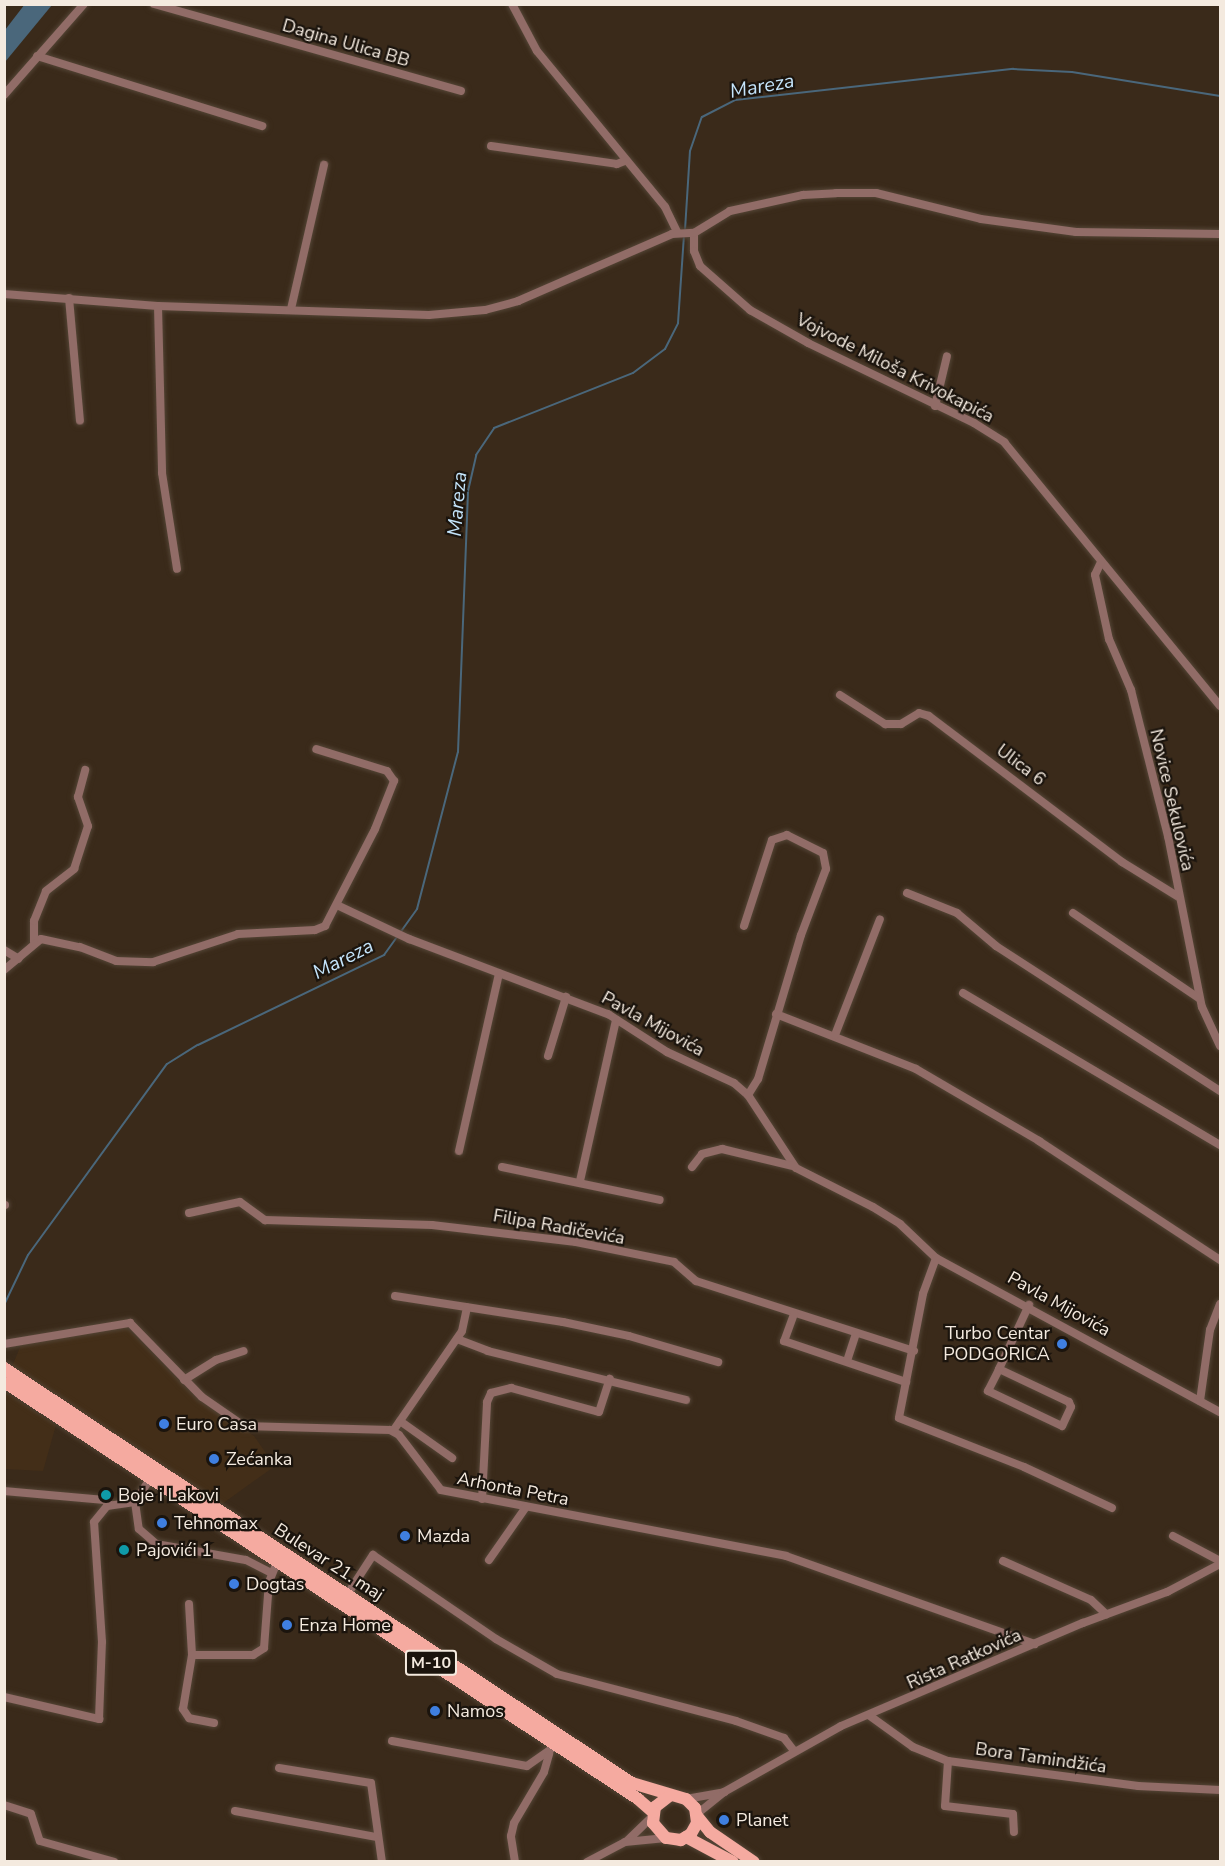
<!DOCTYPE html>
<meta charset="utf-8">
<style>
body{margin:0}
#map{position:relative;width:1225px;height:1866px;overflow:hidden;background:#3a2a1a;font-family:"Nunito Sans",sans-serif}
div>[style]{position:absolute}
[style*='--x']{left:calc(var(--x)*1px);top:calc(var(--y)*1px);width:calc(var(--w)*1px);rotate:calc(var(--a)*1deg)}
.built>*{inset:0;background:#432e18}
.water>*{inset:0;background:#4a677b}
.stream>*{height:2px;margin:-1px;padding:0 1px;transform-origin:1px;border-radius:1px;background:#4a677b}
.roads{filter:drop-shadow(0 0 2px #544536) drop-shadow(0 0 2px #544536)}
.street>*{height:8px;margin:-4px;padding:0 4px;transform-origin:4px;border-radius:4px;background:#916c67}
.primary>*{height:12px;margin:-6px;padding:0 6px;transform-origin:6px;border-radius:6px;background:#f5aaa0}
.dots>*{width:16px;height:16px;translate:-50% -50%;box-sizing:border-box;border:3px solid #1b140d;border-radius:50%}
span{translate:-50% -50%;white-space:nowrap;text-align:center;line-height:1.15;-webkit-text-stroke:4.5px #1b140d;paint-order:stroke}
.shield-label span{padding:2px 4px;background:#1b140d;border:2px solid;border-radius:4px;-webkit-text-stroke-width:0}
.shield-label{font-size:16px;color:#f4eadf;font-weight:700}
.street-label{font-size:18px;color:#f4eadf}
.poi-label{font-size:18px;color:#f4eadf}
.right{translate:-100% -50%;text-align:right}
.left{translate:0 -50%;text-align:left}
.water-label{font-size:20px;color:#c5e5fc;font-style:italic}
.frame{position:absolute;inset:0;border:6px solid #f4eadf;pointer-events:none}
</style>
<div id="map">
<div class="built">
<i style="clip-path:polygon(125px 1326px,198px 1400px,254px 1436px,275px 1466px,222px 1504px,11px 1369px,21px 1345px)"></i>
<i style="clip-path:polygon(5px 1392px,56px 1425px,43px 1471px,5px 1469px)"></i>
</div>
<div class="water">
<i style="clip-path:polygon(25px 4px,52px 5px,5px 62px,5px 30px)"></i>
</div>
<div class="stream">
<i style="--x:685;--y:230;--w:79;--a:-86.4"></i>
<i style="--x:690;--y:151;--w:36;--a:-71"></i>
<i style="--x:702;--y:117;--w:37;--a:-27"></i>
<i style="--x:735;--y:100;--w:280;--a:-6.4"></i>
<i style="--x:1013;--y:69;--w:59;--a:2.9"></i>
<i style="--x:1072;--y:72;--w:150;--a:9.2"></i>
<i style="--x:4;--y:1305;--w:55;--a:-64.4"></i>
<i style="--x:28;--y:1255;--w:236;--a:-54"></i>
<i style="--x:167;--y:1064;--w:36;--a:-32"></i>
<i style="--x:198;--y:1045;--w:207;--a:-25.8"></i>
<i style="--x:384;--y:955;--w:57;--a:-54.3"></i>
<i style="--x:417;--y:909;--w:162;--a:-75.4"></i>
<i style="--x:458;--y:752;--w:261;--a:-87.8"></i>
<i style="--x:468;--y:491;--w:37;--a:-77"></i>
<i style="--x:476;--y:455;--w:32;--a:-56"></i>
<i style="--x:494;--y:428;--w:149;--a:-21.6"></i>
<i style="--x:633;--y:373;--w:40;--a:-37"></i>
<i style="--x:665;--y:349;--w:29;--a:-63"></i>
<i style="--x:678;--y:323;--w:87;--a:-86.1"></i>
</div>
<div class="roads">
<div class="street">
<i style="--x:154;--y:4;--w:319;--a:15.8"></i>
<i style="--x:512;--y:4;--w:53;--a:62"></i>
<i style="--x:537;--y:51;--w:202;--a:50.6"></i>
<i style="--x:665;--y:207;--w:28;--a:64"></i>
<i style="--x:37;--y:56;--w:236;--a:17.3"></i>
<i style="--x:4;--y:95;--w:121;--a:-48.7"></i>
<i style="--x:491;--y:146;--w:127;--a:8.1"></i>
<i style="--x:617;--y:164;--w:9;--a:-21"></i>
<i style="--x:694;--y:233;--w:18;--a:90"></i>
<i style="--x:694;--y:251;--w:16;--a:68"></i>
<i style="--x:700;--y:266;--w:67;--a:41.3"></i>
<i style="--x:750;--y:310;--w:67;--a:29.6"></i>
<i style="--x:808;--y:343;--w:184;--a:25.7"></i>
<i style="--x:974;--y:423;--w:36;--a:32"></i>
<i style="--x:1004;--y:442;--w:341;--a:50.7"></i>
<i style="--x:694;--y:233;--w:42;--a:-31.4"></i>
<i style="--x:730;--y:211;--w:75;--a:-12.4"></i>
<i style="--x:803;--y:195;--w:33;--a:-3"></i>
<i style="--x:836;--y:193;--w:40;--a:0"></i>
<i style="--x:876;--y:193;--w:108;--a:13.9"></i>
<i style="--x:981;--y:219;--w:96;--a:7.8"></i>
<i style="--x:1076;--y:232;--w:144;--a:0.8"></i>
<i style="--x:4;--y:294;--w:154;--a:4.5"></i>
<i style="--x:158;--y:306;--w:271;--a:1.9"></i>
<i style="--x:429;--y:315;--w:56;--a:-5.1"></i>
<i style="--x:485;--y:310;--w:34;--a:-15"></i>
<i style="--x:518;--y:301;--w:168;--a:-23.5"></i>
<i style="--x:672;--y:234;--w:22;--a:-3"></i>
<i style="--x:69;--y:298;--w:123;--a:84.9"></i>
<i style="--x:158;--y:306;--w:167;--a:88.6"></i>
<i style="--x:162;--y:473;--w:97;--a:81.1"></i>
<i style="--x:291;--y:309;--w:148;--a:-77.1"></i>
<i style="--x:935;--y:406;--w:51;--a:-76.5"></i>
<i style="--x:1101;--y:562;--w:14;--a:115"></i>
<i style="--x:1095;--y:575;--w:66;--a:77.7"></i>
<i style="--x:1109;--y:639;--w:56;--a:66.7"></i>
<i style="--x:1131;--y:690;--w:151;--a:75.8"></i>
<i style="--x:1168;--y:836;--w:174;--a:78.8"></i>
<i style="--x:1202;--y:1007;--w:43;--a:65.2"></i>
<i style="--x:840;--y:695;--w:54;--a:32.8"></i>
<i style="--x:885;--y:724;--w:16;--a:0"></i>
<i style="--x:901;--y:724;--w:21;--a:-31"></i>
<i style="--x:919;--y:713;--w:10;--a:17"></i>
<i style="--x:929;--y:716;--w:242;--a:37.1"></i>
<i style="--x:1122;--y:862;--w:65;--a:31.7"></i>
<i style="--x:907;--y:893;--w:54;--a:21.8"></i>
<i style="--x:957;--y:913;--w:51;--a:40.2"></i>
<i style="--x:996;--y:946;--w:267;--a:32.9"></i>
<i style="--x:337;--y:905;--w:80;--a:25.3"></i>
<i style="--x:409;--y:939;--w:213;--a:20.7"></i>
<i style="--x:608;--y:1014;--w:70;--a:32.8"></i>
<i style="--x:667;--y:1052;--w:74;--a:24.8"></i>
<i style="--x:734;--y:1083;--w:18;--a:41"></i>
<i style="--x:748;--y:1095;--w:87;--a:56.7"></i>
<i style="--x:796;--y:1168;--w:86;--a:26.9"></i>
<i style="--x:873;--y:1207;--w:32;--a:32"></i>
<i style="--x:900;--y:1224;--w:50;--a:43.4"></i>
<i style="--x:936;--y:1258;--w:323;--a:28.5"></i>
<i style="--x:1073;--y:913;--w:153;--a:34.1"></i>
<i style="--x:744;--y:926;--w:90;--a:-72"></i>
<i style="--x:772;--y:840;--w:16;--a:-18"></i>
<i style="--x:787;--y:835;--w:40;--a:26.6"></i>
<i style="--x:823;--y:853;--w:16;--a:79"></i>
<i style="--x:826;--y:869;--w:71;--a:110.7"></i>
<i style="--x:801;--y:935;--w:150;--a:106.6"></i>
<i style="--x:758;--y:1079;--w:19;--a:122"></i>
<i style="--x:34;--y:942;--w:21;--a:-90"></i>
<i style="--x:34;--y:921;--w:32;--a:-68"></i>
<i style="--x:46;--y:891;--w:36;--a:-38"></i>
<i style="--x:74;--y:869;--w:45;--a:-72"></i>
<i style="--x:88;--y:826;--w:31;--a:-109"></i>
<i style="--x:78;--y:797;--w:28;--a:-75"></i>
<i style="--x:4;--y:950;--w:17;--a:31"></i>
<i style="--x:4;--y:970;--w:48;--a:-40"></i>
<i style="--x:41;--y:939;--w:40;--a:12"></i>
<i style="--x:80;--y:947;--w:39;--a:21"></i>
<i style="--x:116;--y:961;--w:37;--a:2"></i>
<i style="--x:153;--y:962;--w:89;--a:-18.2"></i>
<i style="--x:238;--y:934;--w:77;--a:-3"></i>
<i style="--x:315;--y:930;--w:11;--a:-22"></i>
<i style="--x:325;--y:926;--w:109;--a:-62.7"></i>
<i style="--x:375;--y:829;--w:52;--a:-68.4"></i>
<i style="--x:394;--y:781;--w:12;--a:-125"></i>
<i style="--x:387;--y:771;--w:74;--a:-162.8"></i>
<i style="--x:963;--y:993;--w:299;--a:30.6"></i>
<i style="--x:776;--y:1014;--w:150;--a:21.4"></i>
<i style="--x:916;--y:1069;--w:143;--a:30.3"></i>
<i style="--x:1039;--y:1141;--w:217;--a:33.3"></i>
<i style="--x:835;--y:1035;--w:124;--a:-68.8"></i>
<i style="--x:548;--y:1056;--w:62;--a:-73"></i>
<i style="--x:459;--y:1151;--w:182;--a:-77.3"></i>
<i style="--x:502;--y:1167;--w:161;--a:11.8"></i>
<i style="--x:692;--y:1167;--w:16;--a:-52"></i>
<i style="--x:702;--y:1154;--w:21;--a:-14"></i>
<i style="--x:722;--y:1149;--w:73;--a:13.5"></i>
<i style="--x:580;--y:1181;--w:165;--a:-77.4"></i>
<i style="--x:4;--y:1205;--w:1;--a:0"></i>
<i style="--x:189;--y:1213;--w:52;--a:-12.2"></i>
<i style="--x:240;--y:1202;--w:31;--a:36"></i>
<i style="--x:265;--y:1220;--w:167;--a:1.7"></i>
<i style="--x:432;--y:1225;--w:145;--a:6.7"></i>
<i style="--x:576;--y:1242;--w:100;--a:11.5"></i>
<i style="--x:674;--y:1262;--w:29;--a:41"></i>
<i style="--x:696;--y:1281;--w:229;--a:17.8"></i>
<i style="--x:936;--y:1258;--w:38;--a:110"></i>
<i style="--x:923;--y:1294;--w:126;--a:101"></i>
<i style="--x:899;--y:1418;--w:134;--a:21.4"></i>
<i style="--x:1024;--y:1467;--w:97;--a:25"></i>
<i style="--x:395;--y:1296;--w:170;--a:8.8"></i>
<i style="--x:563;--y:1322;--w:67;--a:12"></i>
<i style="--x:629;--y:1336;--w:93;--a:16.3"></i>
<i style="--x:794;--y:1314;--w:29;--a:110"></i>
<i style="--x:784;--y:1341;--w:129;--a:18.6"></i>
<i style="--x:457;--y:1339;--w:33;--a:21"></i>
<i style="--x:488;--y:1351;--w:204;--a:13.9"></i>
<i style="--x:4;--y:1344;--w:128;--a:-9.5"></i>
<i style="--x:130;--y:1323;--w:103;--a:45.8"></i>
<i style="--x:202;--y:1397;--w:51;--a:34.6"></i>
<i style="--x:244;--y:1426;--w:146;--a:1.6"></i>
<i style="--x:390;--y:1430;--w:10;--a:29"></i>
<i style="--x:399;--y:1435;--w:69;--a:52.6"></i>
<i style="--x:441;--y:1490;--w:351;--a:10.8"></i>
<i style="--x:786;--y:1556;--w:264;--a:19.5"></i>
<i style="--x:847;--y:1361;--w:29;--a:-72"></i>
<i style="--x:999;--y:1369;--w:77;--a:25.2"></i>
<i style="--x:1069;--y:1402;--w:5;--a:68"></i>
<i style="--x:1071;--y:1407;--w:21;--a:115"></i>
<i style="--x:1062;--y:1426;--w:82;--a:-154.7"></i>
<i style="--x:988;--y:1391;--w:25;--a:-63"></i>
<i style="--x:999;--y:1369;--w:71;--a:-64.9"></i>
<i style="--x:184;--y:1380;--w:38;--a:-32"></i>
<i style="--x:216;--y:1360;--w:29;--a:-18"></i>
<i style="--x:1200;--y:1401;--w:72;--a:-82"></i>
<i style="--x:1210;--y:1330;--w:28;--a:-69"></i>
<i style="--x:400;--y:1421;--w:64;--a:35.4"></i>
<i style="--x:393;--y:1431;--w:121;--a:-55.4"></i>
<i style="--x:462;--y:1331;--w:24;--a:-78"></i>
<i style="--x:4;--y:1491;--w:101;--a:5.1"></i>
<i style="--x:105;--y:1500;--w:7;--a:45"></i>
<i style="--x:482;--y:1499;--w:97;--a:-87"></i>
<i style="--x:487;--y:1402;--w:10;--a:-66"></i>
<i style="--x:491;--y:1393;--w:21;--a:-14"></i>
<i style="--x:511;--y:1388;--w:91;--a:15.3"></i>
<i style="--x:599;--y:1412;--w:35;--a:-72"></i>
<i style="--x:135;--y:1502;--w:27;--a:82"></i>
<i style="--x:139;--y:1529;--w:23;--a:41"></i>
<i style="--x:156;--y:1544;--w:91;--a:10.1"></i>
<i style="--x:246;--y:1560;--w:28;--a:27"></i>
<i style="--x:1173;--y:1536;--w:53;--a:28"></i>
<i style="--x:489;--y:1560;--w:65;--a:-55.1"></i>
<i style="--x:1003;--y:1561;--w:96;--a:23.9"></i>
<i style="--x:1091;--y:1600;--w:21;--a:43"></i>
<i style="--x:347;--y:1595;--w:48;--a:-57"></i>
<i style="--x:373;--y:1555;--w:149;--a:34.3"></i>
<i style="--x:496;--y:1639;--w:70;--a:29.8"></i>
<i style="--x:557;--y:1674;--w:185;--a:14.7"></i>
<i style="--x:736;--y:1721;--w:51;--a:19.5"></i>
<i style="--x:784;--y:1738;--w:16;--a:52"></i>
<i style="--x:189;--y:1604;--w:51;--a:86.6"></i>
<i style="--x:4;--y:1697;--w:98;--a:13"></i>
<i style="--x:99;--y:1719;--w:77;--a:-87.8"></i>
<i style="--x:102;--y:1642;--w:120;--a:-93.8"></i>
<i style="--x:94;--y:1522;--w:21;--a:-51"></i>
<i style="--x:107;--y:1506;--w:28;--a:-8"></i>
<i style="--x:135;--y:1502;--w:27;--a:-57"></i>
<i style="--x:870;--y:1716;--w:53;--a:35.8"></i>
<i style="--x:913;--y:1747;--w:38;--a:22"></i>
<i style="--x:948;--y:1761;--w:192;--a:7.5"></i>
<i style="--x:1138;--y:1786;--w:82;--a:2.8"></i>
<i style="--x:214;--y:1723;--w:25;--a:-169"></i>
<i style="--x:189;--y:1718;--w:11;--a:-124"></i>
<i style="--x:183;--y:1709;--w:55;--a:-80.5"></i>
<i style="--x:192;--y:1655;--w:61;--a:0"></i>
<i style="--x:253;--y:1655;--w:13;--a:-32"></i>
<i style="--x:264;--y:1648;--w:66;--a:-85.7"></i>
<i style="--x:269;--y:1582;--w:22;--a:-68"></i>
<i style="--x:392;--y:1741;--w:137;--a:10.5"></i>
<i style="--x:527;--y:1766;--w:37;--a:-35"></i>
<i style="--x:948;--y:1761;--w:45;--a:93.8"></i>
<i style="--x:945;--y:1806;--w:68;--a:6.7"></i>
<i style="--x:1013;--y:1814;--w:18;--a:87"></i>
<i style="--x:279;--y:1768;--w:93;--a:9.3"></i>
<i style="--x:371;--y:1783;--w:80;--a:82.1"></i>
<i style="--x:686;--y:1799;--w:39;--a:-10"></i>
<i style="--x:4;--y:1805;--w:28;--a:18"></i>
<i style="--x:31;--y:1814;--w:28;--a:72"></i>
<i style="--x:40;--y:1841;--w:77;--a:15.8"></i>
<i style="--x:235;--y:1811;--w:143;--a:10.4"></i>
<i style="--x:697;--y:1814;--w:35;--a:-39"></i>
<i style="--x:724;--y:1792;--w:134;--a:-29.4"></i>
<i style="--x:841;--y:1726;--w:263;--a:-23.1"></i>
<i style="--x:1083;--y:1623;--w:90;--a:-20.3"></i>
<i style="--x:1167;--y:1592;--w:60;--a:-27.8"></i>
<i style="--x:627;--y:1841;--w:35;--a:-44"></i>
<i style="--x:515;--y:1862;--w:26;--a:-99"></i>
<i style="--x:511;--y:1836;--w:13;--a:-77"></i>
<i style="--x:514;--y:1823;--w:59;--a:-59.5"></i>
<i style="--x:544;--y:1772;--w:19;--a:-74"></i>
<i style="--x:587;--y:1862;--w:43;--a:-27.8"></i>
<i style="--x:625;--y:1842;--w:41;--a:-5.6"></i>
</div>
<div class="primary">
<i style="--x:4;--y:1368;--w:753;--a:33.46"></i>
<i style="--x:632;--y:1783;--w:56;--a:16.5"></i>
<i style="--x:686;--y:1799;--w:13;--a:45"></i>
<i style="--x:695;--y:1808;--w:15;--a:82"></i>
<i style="--x:697;--y:1823;--w:13;--a:119"></i>
<i style="--x:691;--y:1834;--w:12;--a:149"></i>
<i style="--x:681;--y:1840;--w:15;--a:-172"></i>
<i style="--x:666;--y:1838;--w:20;--a:-131"></i>
<i style="--x:653;--y:1823;--w:16;--a:-83"></i>
<i style="--x:655;--y:1807;--w:18;--a:-38"></i>
<i style="--x:4;--y:1382;--w:759;--a:33.33"></i>
<i style="--x:638;--y:1799;--w:20;--a:41"></i>
<i style="--x:697;--y:1816;--w:21;--a:51"></i>
<i style="--x:710;--y:1832;--w:53;--a:34.3"></i>
<i style="--x:686;--y:1837;--w:53;--a:28"></i>
</div>
</div>
<div class="dots">
<i style="left:1062px;top:1344px;background:#3f7fe0"></i>
<i style="left:164px;top:1424px;background:#3f7fe0"></i>
<i style="left:214px;top:1459px;background:#3f7fe0"></i>
<i style="left:106px;top:1495px;background:#0f9aa8"></i>
<i style="left:162px;top:1523px;background:#3f7fe0"></i>
<i style="left:405px;top:1536px;background:#3f7fe0"></i>
<i style="left:124px;top:1550px;background:#0f9aa8"></i>
<i style="left:234px;top:1584px;background:#3f7fe0"></i>
<i style="left:287px;top:1625px;background:#3f7fe0"></i>
<i style="left:435px;top:1711px;background:#3f7fe0"></i>
<i style="left:724px;top:1820px;background:#3f7fe0"></i>
</div>
<div class="shield-label">
<span style="left:431px;top:1663px">M-10</span>
</div>
<div class="street-label">
<span style="left:346px;top:43px;rotate:16deg">Dagina Ulica BB</span>
<span style="left:895px;top:368px;rotate:27deg">Vojvode Miloša Krivokapića</span>
<span style="left:1021px;top:765px;rotate:37deg">Ulica 6</span>
<span style="left:1172px;top:800px;rotate:77deg">Novice Sekulovića</span>
<span style="left:653px;top:1024px;rotate:29deg">Pavla Mijovića</span>
<span style="left:559px;top:1227px;rotate:10deg">Filipa Radičevića</span>
<span style="left:1059px;top:1304px;rotate:29deg">Pavla Mijovića</span>
<span style="left:513px;top:1489px;rotate:11deg">Arhonta Petra</span>
<span style="left:329px;top:1562px;rotate:33deg">Bulevar 21. maj</span>
<span style="left:964px;top:1659px;rotate:-24deg">Rista Ratkovića</span>
<span style="left:1041px;top:1758px;rotate:8deg">Bora Tamindžića</span>
</div>
<div class="poi-label">
<span class="right" style="left:1050px;top:1344px">Turbo Centar<br>PODGORICA</span>
<span class="left" style="left:176px;top:1424px">Euro Casa</span>
<span class="left" style="left:226px;top:1459px">Zećanka</span>
<span class="left" style="left:118px;top:1495px">Boje i Lakovi</span>
<span class="left" style="left:174px;top:1523px">Tehnomax</span>
<span class="left" style="left:417px;top:1536px">Mazda</span>
<span class="left" style="left:136px;top:1550px">Pajovići 1</span>
<span class="left" style="left:246px;top:1584px">Dogtas</span>
<span class="left" style="left:299px;top:1625px">Enza Home</span>
<span class="left" style="left:447px;top:1711px">Namos</span>
<span class="left" style="left:736px;top:1820px">Planet</span>
</div>
<div class="water-label">
<span style="left:762px;top:86px;rotate:-10deg">Mareza</span>
<span style="left:457px;top:504px;rotate:-85deg">Mareza</span>
<span style="left:343px;top:959px;rotate:-27deg">Mareza</span>
</div>
<div class="frame"></div>
</div>
